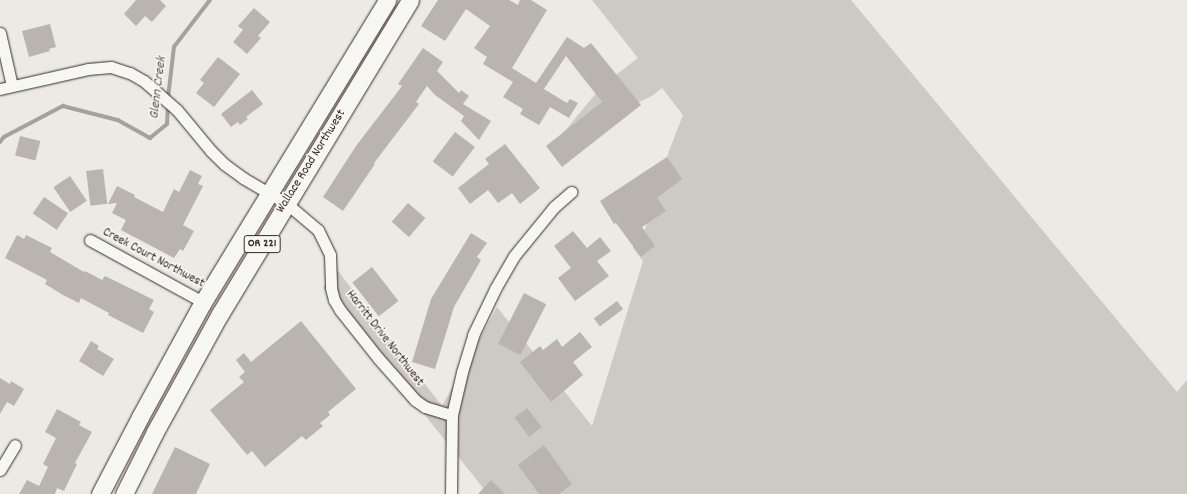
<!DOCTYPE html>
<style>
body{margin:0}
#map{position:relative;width:1187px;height:494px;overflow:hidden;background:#ebeae5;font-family:Dekko,sans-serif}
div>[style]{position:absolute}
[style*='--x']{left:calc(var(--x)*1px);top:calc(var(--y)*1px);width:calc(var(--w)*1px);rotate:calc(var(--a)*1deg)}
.green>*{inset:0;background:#cdcac4}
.stream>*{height:3.5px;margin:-1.75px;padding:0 1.75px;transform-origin:1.75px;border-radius:1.75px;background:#a8a198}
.building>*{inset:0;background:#bab4ae;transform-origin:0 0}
.roads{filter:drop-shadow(0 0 1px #3b2a1e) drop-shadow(0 0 1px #3b2a1e)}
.street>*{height:11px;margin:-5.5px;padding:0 5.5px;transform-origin:5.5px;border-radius:5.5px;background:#f6f6f2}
.primary>*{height:17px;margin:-8.5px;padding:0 8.5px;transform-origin:8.5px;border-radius:8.5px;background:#f6f6f2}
span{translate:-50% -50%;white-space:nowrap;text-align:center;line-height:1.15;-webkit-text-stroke:3.5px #f6f6f2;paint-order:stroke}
.shield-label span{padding:1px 3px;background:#f6f6f2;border:1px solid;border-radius:3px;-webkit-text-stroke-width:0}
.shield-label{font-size:12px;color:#3b2a1e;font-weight:700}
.street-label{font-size:13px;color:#3b2a1e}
.water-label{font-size:14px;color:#615449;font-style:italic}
</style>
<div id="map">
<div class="green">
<i style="clip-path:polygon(592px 0,851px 0,1177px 392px,1187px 380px,1187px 494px,488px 494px,323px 288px,335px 267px,442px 406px,497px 307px,592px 426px,643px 261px,633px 248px,635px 241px,641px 240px,653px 207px,669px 151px,683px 115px,662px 88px,652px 96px,558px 139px,603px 85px,638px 58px)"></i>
</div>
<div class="stream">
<i style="--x:168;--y:98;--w:51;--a:-83.3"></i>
<i style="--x:174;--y:47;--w:59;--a:-52.5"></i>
<i style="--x:0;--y:142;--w:6;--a:-51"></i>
<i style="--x:4;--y:137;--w:67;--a:-27.7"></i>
<i style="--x:63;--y:106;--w:57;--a:14.3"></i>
<i style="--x:118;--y:120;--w:37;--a:29"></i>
<i style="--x:150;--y:138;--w:22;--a:-39"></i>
<i style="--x:167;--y:124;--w:19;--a:-87"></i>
</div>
<div class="building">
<i style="clip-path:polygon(136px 0,160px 0,166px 6px,152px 22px,145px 16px,136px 26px,124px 14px)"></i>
<i style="clip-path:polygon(438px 0,509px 0,518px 5px,520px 0,531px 0,547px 10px,512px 68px,536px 83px,567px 37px,584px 48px,591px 43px,641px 105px,562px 167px,546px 146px,602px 102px,566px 56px,544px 89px,567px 103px,570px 99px,578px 103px,569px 118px,550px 107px,539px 125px,520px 114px,523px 109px,503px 97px,513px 82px,483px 64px,487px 57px,474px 48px,490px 26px,466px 9px,445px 41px,421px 26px)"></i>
<i style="clip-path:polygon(254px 8px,270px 22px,258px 36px,261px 38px,247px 54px,233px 42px,243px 30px,238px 26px)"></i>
<i style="clip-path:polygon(50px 24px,56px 47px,49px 49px,50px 51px,29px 57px,22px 31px)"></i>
<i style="clip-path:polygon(423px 48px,443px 62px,437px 71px,459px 93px,461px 90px,469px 96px,463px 104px,491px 121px,479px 140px,461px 121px,464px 116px,435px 95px,427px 86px,416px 102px,419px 104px,374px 163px,375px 164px,343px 211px,323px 197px,356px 146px,402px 86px,398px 84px)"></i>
<i style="clip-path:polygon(218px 57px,240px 74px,214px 107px,196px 93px,204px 83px,200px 80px)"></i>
<i style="clip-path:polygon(252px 90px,263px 104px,246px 117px,248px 119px,240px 125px,238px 122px,231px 127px,221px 114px)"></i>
<i style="left:455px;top:132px;width:25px;height:37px;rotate:37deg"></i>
<i style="left:20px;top:136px;width:21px;height:20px;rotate:14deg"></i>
<i style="clip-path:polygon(505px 144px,540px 188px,520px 204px,512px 193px,498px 203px,488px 190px,470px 204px,458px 188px,489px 164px,485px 159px)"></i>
<i style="clip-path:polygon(667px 157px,682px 179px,657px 198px,666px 211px,642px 227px,655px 246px,641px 257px,616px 223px,614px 224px,600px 201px)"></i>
<i style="left:103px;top:169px;width:35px;height:17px;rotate:83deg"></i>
<i style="clip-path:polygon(190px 170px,202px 176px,198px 184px,203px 186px,183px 225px,194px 231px,183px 251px,180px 249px,174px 258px,121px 230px,126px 220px,112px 213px,117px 203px,108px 204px,117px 186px,135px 195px,134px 197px,163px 212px,174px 189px,179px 192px)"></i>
<i style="left:70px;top:176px;width:30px;height:20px;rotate:56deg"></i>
<i style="left:44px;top:197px;width:29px;height:20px;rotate:34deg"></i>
<i style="left:408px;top:203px;width:23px;height:25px;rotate:41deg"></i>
<i style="clip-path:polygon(573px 231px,587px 248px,600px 237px,611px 251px,597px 261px,609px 276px,575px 301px,558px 278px,571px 268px,554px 246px)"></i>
<i style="clip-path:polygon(471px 233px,487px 243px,477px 257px,481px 260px,454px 307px,435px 369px,412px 362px,431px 299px)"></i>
<i style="clip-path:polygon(17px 235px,24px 239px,26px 235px,52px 248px,50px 252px,84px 272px,85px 271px,102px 280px,105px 276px,154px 300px,149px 309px,154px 312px,143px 333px,108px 315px,109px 313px,81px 298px,79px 303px,63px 295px,45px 284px,47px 280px,5px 258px)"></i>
<i style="left:372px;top:267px;width:43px;height:25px;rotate:52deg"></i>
<i style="left:524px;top:293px;width:25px;height:57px;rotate:27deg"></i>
<i style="left:617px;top:301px;width:10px;height:29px;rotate:53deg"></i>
<i style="clip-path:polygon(301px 321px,356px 389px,328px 412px,330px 415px,320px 423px,323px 426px,306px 440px,302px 436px,265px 467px,252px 451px,247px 455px,210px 410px,244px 382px,239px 377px,245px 372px,236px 360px,244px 353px,251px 362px)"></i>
<i style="clip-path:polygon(580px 332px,592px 347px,573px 362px,583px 375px,551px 402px,520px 362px,540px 346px,543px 350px,557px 339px,562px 347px)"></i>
<i style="clip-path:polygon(91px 341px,99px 346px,97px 349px,114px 359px,103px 376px,79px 361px)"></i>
<i style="clip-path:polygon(0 378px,10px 384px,11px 381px,24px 389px,14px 406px,7px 402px,0 414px)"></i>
<i style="left:527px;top:408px;width:24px;height:16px;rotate:52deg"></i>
<i style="clip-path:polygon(57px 409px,81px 422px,79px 425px,92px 432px,75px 463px,77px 464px,64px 491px,57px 488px,55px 494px,19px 494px,27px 480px,39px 486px,48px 467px,43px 464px,56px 438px,45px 432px)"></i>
<i style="clip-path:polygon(544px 445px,572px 484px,559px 494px,539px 494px,518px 465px)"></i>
<i style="clip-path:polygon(175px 447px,210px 464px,196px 494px,152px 494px)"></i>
<i style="clip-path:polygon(491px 480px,505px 494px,478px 494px)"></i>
</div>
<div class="roads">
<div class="street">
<i style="--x:0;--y:33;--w:54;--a:77.2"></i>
<i style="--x:0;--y:89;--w:90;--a:-12.8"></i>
<i style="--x:88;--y:69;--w:23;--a:-5"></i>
<i style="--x:111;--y:67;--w:20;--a:18"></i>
<i style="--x:130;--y:73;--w:16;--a:30"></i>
<i style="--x:144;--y:81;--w:44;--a:41.3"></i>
<i style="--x:177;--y:110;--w:53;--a:50.3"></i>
<i style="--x:211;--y:151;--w:18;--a:45"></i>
<i style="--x:224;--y:164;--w:24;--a:36"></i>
<i style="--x:243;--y:178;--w:50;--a:30.2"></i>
<i style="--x:286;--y:203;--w:42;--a:40.2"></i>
<i style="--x:318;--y:230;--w:28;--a:64"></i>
<i style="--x:330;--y:255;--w:33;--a:88"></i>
<i style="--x:331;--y:288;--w:12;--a:76"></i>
<i style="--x:334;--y:300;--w:12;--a:59"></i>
<i style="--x:340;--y:310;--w:61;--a:51.6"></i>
<i style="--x:378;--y:358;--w:56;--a:48.6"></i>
<i style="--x:415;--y:400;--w:12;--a:35"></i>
<i style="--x:425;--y:407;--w:28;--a:17"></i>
<i style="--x:90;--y:240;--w:129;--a:28.8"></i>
<i style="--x:0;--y:470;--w:29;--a:-59"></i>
<i style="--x:451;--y:494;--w:79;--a:-89.3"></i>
<i style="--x:452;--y:415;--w:44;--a:-76.9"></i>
<i style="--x:462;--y:372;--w:39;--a:-73"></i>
<i style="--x:473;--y:335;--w:51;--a:-64.4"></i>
<i style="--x:495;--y:289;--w:38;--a:-60"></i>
<i style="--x:514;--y:256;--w:63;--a:-50.8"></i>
<i style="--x:554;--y:207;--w:23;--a:-41"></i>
</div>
<div class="primary">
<i style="--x:100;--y:494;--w:87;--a:-62.5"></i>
<i style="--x:140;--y:417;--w:131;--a:-61.3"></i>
<i style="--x:203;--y:302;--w:354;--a:-58.6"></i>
<i style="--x:124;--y:494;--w:69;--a:-63.4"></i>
<i style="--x:155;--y:432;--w:135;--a:-61.2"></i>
<i style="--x:220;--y:314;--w:367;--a:-58.8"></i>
</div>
</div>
<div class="shield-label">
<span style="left:262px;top:244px">OR 221</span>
</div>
<div class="street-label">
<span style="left:312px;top:162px;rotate:-58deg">Wallace Road Northwest</span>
<span style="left:153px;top:259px;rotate:28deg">Creek Court Northwest</span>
<span style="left:384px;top:339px;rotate:52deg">Harritt Drive Northwest</span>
</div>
<div class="water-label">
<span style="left:158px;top:88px;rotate:-83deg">Glenn Creek</span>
</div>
</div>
